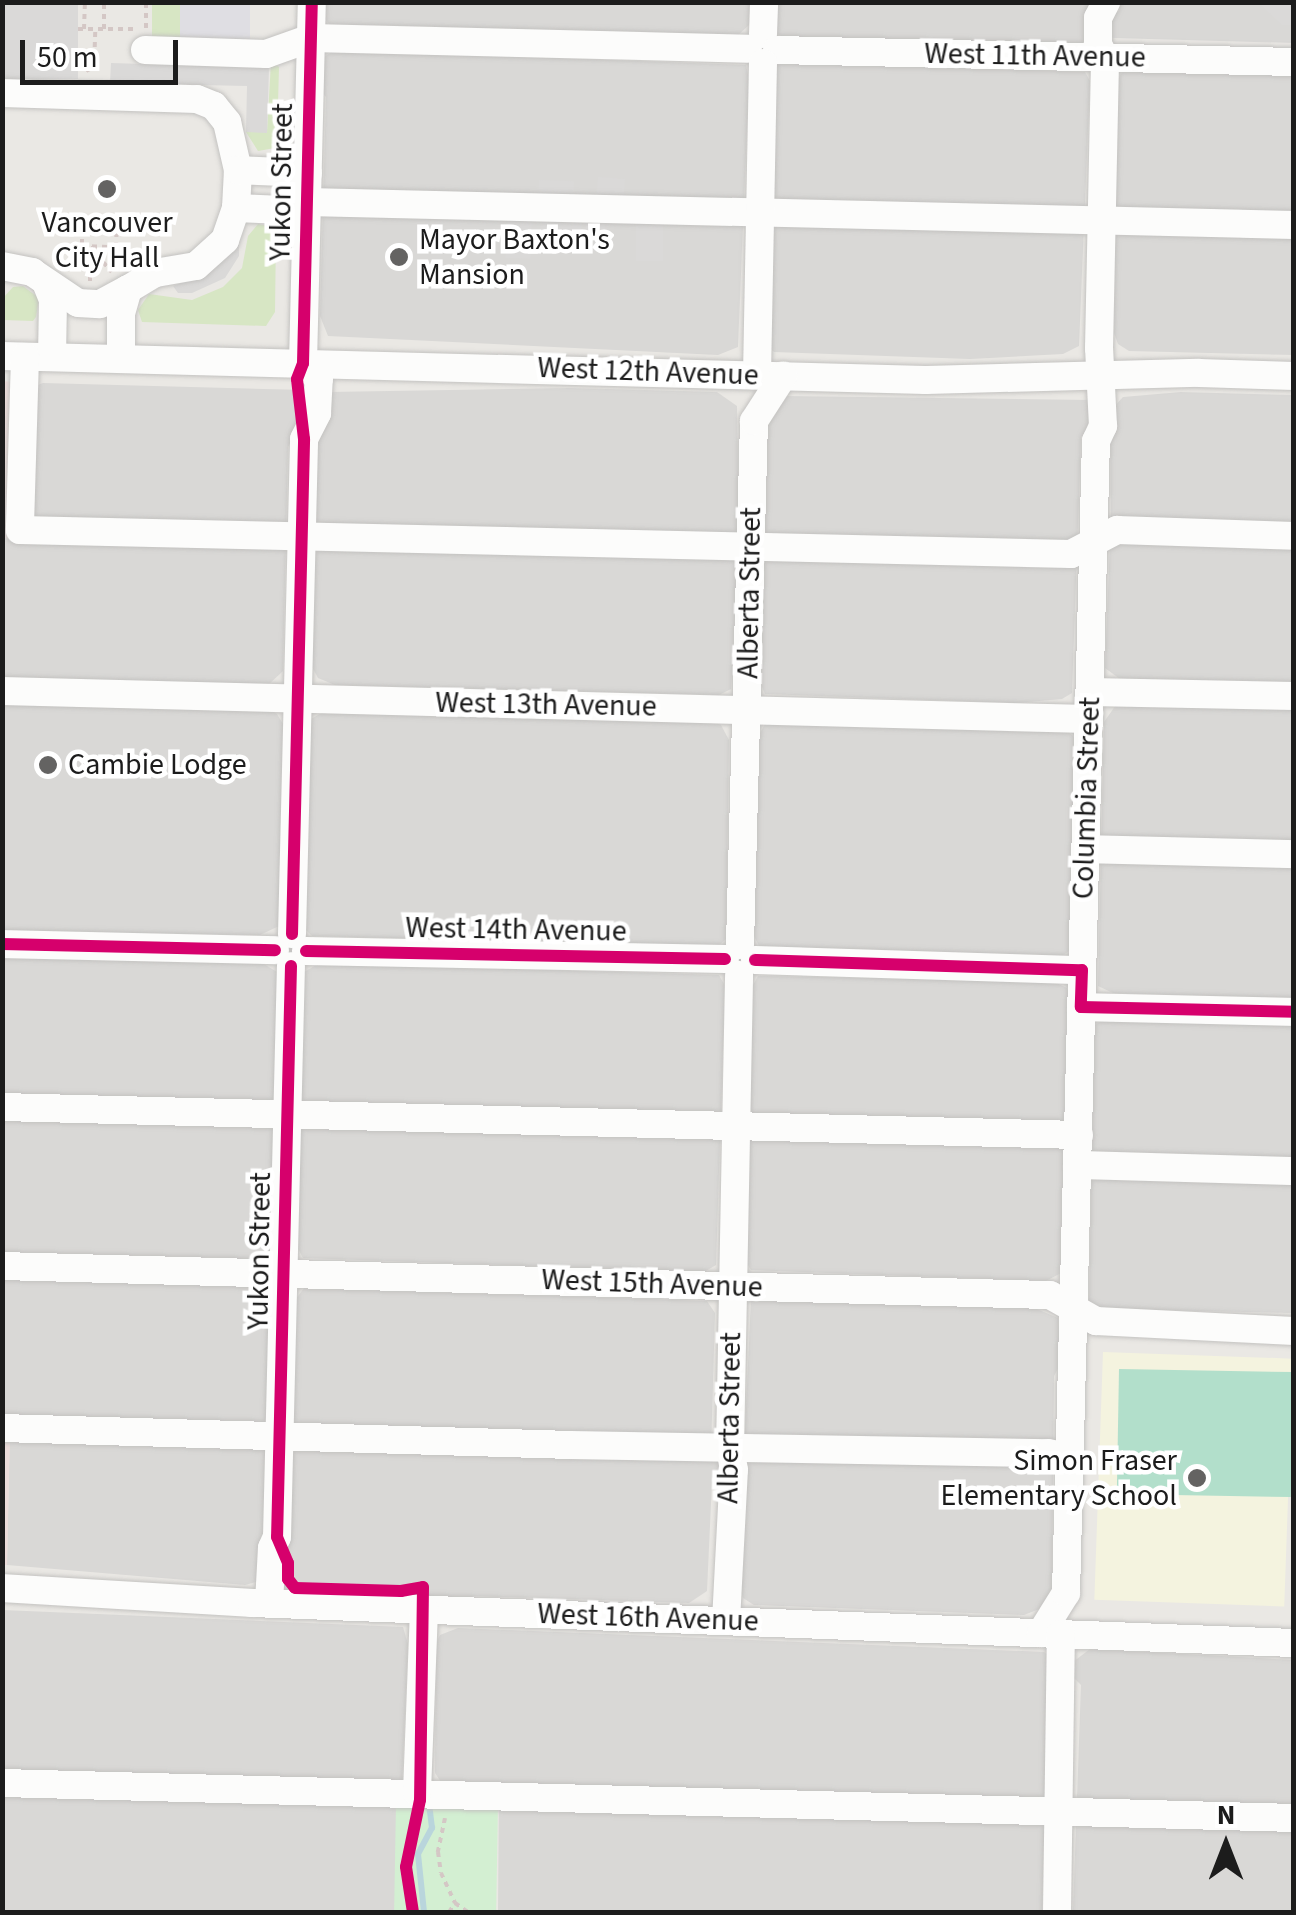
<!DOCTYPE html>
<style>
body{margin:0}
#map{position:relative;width:1296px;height:1915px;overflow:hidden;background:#eae8e4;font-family:"Source Sans 3",sans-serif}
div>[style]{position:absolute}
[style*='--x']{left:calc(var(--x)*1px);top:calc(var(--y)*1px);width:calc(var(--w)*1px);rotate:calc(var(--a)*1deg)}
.residential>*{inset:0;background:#d9d8d6}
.commercial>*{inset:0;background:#ecdcda}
.education>*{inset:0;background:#f4f3df;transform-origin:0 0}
.grass>*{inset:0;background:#d7e6c4;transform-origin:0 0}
.park>*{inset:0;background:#d3efd2;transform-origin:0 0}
.pitch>*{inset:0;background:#b2dfcb;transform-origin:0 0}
.parking>*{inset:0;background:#dad9d8;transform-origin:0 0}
.plaza>*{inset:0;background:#dfdee3;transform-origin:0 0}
.stream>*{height:6px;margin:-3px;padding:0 3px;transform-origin:3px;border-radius:3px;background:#b9d5dc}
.path>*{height:4px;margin-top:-2px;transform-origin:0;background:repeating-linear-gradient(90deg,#d4c7c5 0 5px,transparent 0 10px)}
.roads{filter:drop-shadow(0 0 2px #c3c2c0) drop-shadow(0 0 2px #c3c2c0)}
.minor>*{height:28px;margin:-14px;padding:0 14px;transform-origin:14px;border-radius:14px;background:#fcfcfb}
.cycleway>*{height:12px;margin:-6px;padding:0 6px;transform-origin:6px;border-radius:6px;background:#d6006c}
.dots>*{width:28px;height:28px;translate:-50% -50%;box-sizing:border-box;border:5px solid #fff;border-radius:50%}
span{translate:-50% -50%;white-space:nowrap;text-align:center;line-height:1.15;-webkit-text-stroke:9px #fff;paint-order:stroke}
.street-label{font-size:30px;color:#1c1c1c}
.poi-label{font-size:30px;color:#1c1c1c}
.left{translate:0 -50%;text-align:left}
.right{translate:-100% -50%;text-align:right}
.frame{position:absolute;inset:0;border:5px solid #1c1c1c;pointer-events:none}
.north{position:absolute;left:1176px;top:1795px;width:100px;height:100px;-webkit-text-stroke:8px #fff;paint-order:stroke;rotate:0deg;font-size:28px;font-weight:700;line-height:40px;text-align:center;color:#1c1c1c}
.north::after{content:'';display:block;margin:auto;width:35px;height:45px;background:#1c1c1c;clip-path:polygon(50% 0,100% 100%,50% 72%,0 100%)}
.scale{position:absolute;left:20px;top:40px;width:158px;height:45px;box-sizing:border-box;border:5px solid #1c1c1c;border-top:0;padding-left:12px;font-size:30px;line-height:35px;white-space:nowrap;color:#1c1c1c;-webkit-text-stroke:8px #fff;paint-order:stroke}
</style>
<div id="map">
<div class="residential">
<i style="clip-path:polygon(323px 3px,749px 3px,749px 25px,738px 35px,370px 25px,367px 29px,332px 27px,325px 19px)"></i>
<i style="clip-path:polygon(772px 3px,1092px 3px,1087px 41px,1082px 44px,783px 37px,773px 31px)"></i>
<i style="clip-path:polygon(1120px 3px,1293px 3px,1293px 43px,1114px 38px,1107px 36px,1111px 16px,1119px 11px)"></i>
<i style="clip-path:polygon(335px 50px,746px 65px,753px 98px,748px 104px,738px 347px,718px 355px,328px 336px,320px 316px,326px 97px,321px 91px,324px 57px)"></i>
<i style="clip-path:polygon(780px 61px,1085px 72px,1090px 81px,1079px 346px,1063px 354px,970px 359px,774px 352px,769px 347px,776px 64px)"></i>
<i style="clip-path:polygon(1125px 69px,1293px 70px,1293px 355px,1129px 351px,1118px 344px,1114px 333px,1116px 81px)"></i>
<i style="clip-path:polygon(43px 383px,305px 390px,309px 412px,288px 447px,283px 671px,266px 687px,230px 690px,217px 683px,3px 678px,3px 538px,28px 539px,38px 385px)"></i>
<i style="clip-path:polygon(568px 388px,717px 392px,737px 406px,739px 538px,731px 689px,719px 695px,335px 685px,318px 678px,312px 667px,315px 439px,329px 392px)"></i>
<i style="clip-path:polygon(1181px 392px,1293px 395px,1293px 683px,1120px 679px,1105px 668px,1111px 518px,1110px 411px,1123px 397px)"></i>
<i style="clip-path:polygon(785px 396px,1090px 400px,1092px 426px,1081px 437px,1072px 693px,1062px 699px,1015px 703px,765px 694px,760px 682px,766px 420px)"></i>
<i style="clip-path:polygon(3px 703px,270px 710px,277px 714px,283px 724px,279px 891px,283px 897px,279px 926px,260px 935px,3px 931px)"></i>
<i style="clip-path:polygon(1116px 705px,1293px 709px,1293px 999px,1113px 993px,1098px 986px,1104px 722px)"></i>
<i style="clip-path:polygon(325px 711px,712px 720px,721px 725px,729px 740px,726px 939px,718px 946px,312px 936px,306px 930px,309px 726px,311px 719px)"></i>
<i style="clip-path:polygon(765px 724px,1068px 732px,1073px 736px,1077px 741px,1069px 951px,1062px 956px,759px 946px,753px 934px,759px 735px)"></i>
<i style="clip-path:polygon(3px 955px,259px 961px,277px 972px,281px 982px,270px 1217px,275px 1221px,273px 1247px,262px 1260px,239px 1263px,234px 1258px,3px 1252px)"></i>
<i style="clip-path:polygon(320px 963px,719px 975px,725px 986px,716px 1265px,704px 1272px,303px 1258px,296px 1245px,304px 972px)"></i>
<i style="clip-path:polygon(758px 976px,1052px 981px,1067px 988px,1070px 997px,1063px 1272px,1046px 1281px,751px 1270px,746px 1262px,753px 985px)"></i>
<i style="clip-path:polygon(1102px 1020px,1293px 1024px,1293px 1313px,1103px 1309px,1089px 1303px,1094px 1026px)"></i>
<i style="clip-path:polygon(3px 1279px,258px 1287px,265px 1292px,270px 1304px,262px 1574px,256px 1582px,245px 1585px,7px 1565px,10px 1419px,3px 1419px)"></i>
<i style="clip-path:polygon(304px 1288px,707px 1301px,715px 1313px,711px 1452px,718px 1453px,723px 1470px,712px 1482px,707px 1591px,689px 1603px,474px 1596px,466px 1600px,291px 1592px,281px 1588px,279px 1561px,289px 1544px,293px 1303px)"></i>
<i style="clip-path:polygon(751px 1299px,1032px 1307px,1058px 1318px,1061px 1363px,1054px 1376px,1052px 1588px,1042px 1608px,1024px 1615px,754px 1605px,743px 1598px,738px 1584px)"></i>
<i style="clip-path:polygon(3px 1610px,403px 1627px,408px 1644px,402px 1782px,404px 1912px,3px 1912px)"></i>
<i style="clip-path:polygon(458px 1628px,1044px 1652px,1049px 1656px,1042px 1912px,498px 1912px,499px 1785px,441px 1782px,435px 1773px,436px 1644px,440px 1635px)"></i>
<i style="clip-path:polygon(1090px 1649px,1293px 1660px,1293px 1912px,1073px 1912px,1081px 1685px,1073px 1677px,1073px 1662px)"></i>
</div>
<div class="commercial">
<i style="clip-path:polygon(3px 381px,11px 382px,13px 538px,3px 538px)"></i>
<i style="clip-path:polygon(2px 1434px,10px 1434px,7px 1565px,2px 1565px)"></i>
</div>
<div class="education">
<i style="left:1103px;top:1352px;width:190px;height:248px;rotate:2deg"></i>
</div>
<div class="grass">
<i style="left:152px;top:3px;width:28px;height:39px"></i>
<i style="clip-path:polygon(271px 62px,279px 67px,277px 141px,275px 148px,258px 151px,246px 132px,267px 132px)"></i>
<i style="clip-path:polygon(258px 224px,274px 227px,276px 235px,275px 312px,266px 326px,142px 322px,138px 310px,149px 294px,192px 300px,223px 287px,242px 268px,248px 236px)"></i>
<i style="clip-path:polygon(23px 286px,39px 298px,36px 317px,33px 321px,3px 320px,3px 298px,13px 287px)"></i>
</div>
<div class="park">
<i style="left:396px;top:1804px;width:102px;height:108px;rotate:1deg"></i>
</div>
<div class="pitch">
<i style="left:1119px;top:1369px;width:174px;height:125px;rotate:1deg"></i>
</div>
<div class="parking">
<i style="left:3px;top:3px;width:75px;height:76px"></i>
<i style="clip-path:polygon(1240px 3px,1293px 3px,1293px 25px,1282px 25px,1260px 4px)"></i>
<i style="clip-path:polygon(111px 63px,269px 68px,267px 133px,246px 132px,247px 86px,110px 83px)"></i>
<i style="left:598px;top:177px;width:27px;height:19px;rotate:4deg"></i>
<i style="left:539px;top:180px;width:35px;height:16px;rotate:2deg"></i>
<i style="left:541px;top:214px;width:41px;height:23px;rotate:3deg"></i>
<i style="left:507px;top:216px;width:25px;height:42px;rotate:2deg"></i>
<i style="left:586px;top:217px;width:19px;height:34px"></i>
<i style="left:636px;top:218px;width:27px;height:43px"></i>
<i style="clip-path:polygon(239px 242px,239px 256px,225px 278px,192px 293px,178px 293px,173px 286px,207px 273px)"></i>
</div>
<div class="plaza">
<i style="left:180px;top:3px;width:70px;height:39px"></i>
</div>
<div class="stream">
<i style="--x:424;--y:1912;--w:58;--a:-95.9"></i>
<i style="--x:418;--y:1854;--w:30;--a:-62"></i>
<i style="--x:432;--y:1828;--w:24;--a:-97"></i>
</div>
<div class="path">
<i style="--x:146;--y:28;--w:26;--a:-90"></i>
<i style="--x:78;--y:29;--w:55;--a:0"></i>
<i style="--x:84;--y:29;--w:27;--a:-88"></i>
<i style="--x:104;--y:29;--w:27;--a:-90"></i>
<i style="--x:86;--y:71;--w:9;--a:-27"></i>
<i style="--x:94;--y:67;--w:38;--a:-88"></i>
<i style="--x:82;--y:239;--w:7;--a:90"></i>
<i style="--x:82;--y:246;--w:34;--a:2"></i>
<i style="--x:116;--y:247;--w:24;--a:-88"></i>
<i style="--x:69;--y:266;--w:28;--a:-42"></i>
<i style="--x:90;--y:247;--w:33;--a:49"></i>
<i style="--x:90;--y:281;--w:30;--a:-90"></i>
<i style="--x:445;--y:1818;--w:35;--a:102"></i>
<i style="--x:438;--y:1852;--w:21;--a:82"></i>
<i style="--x:441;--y:1873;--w:33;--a:65"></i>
<i style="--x:455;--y:1903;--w:16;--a:35"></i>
<i style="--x:449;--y:1912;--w:11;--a:-56"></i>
</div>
<div class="roads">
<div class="minor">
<i style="--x:763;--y:34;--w:32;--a:-88"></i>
<i style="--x:145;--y:50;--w:121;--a:1.9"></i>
<i style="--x:266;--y:54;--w:48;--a:-19.6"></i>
<i style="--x:311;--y:38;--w:437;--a:1.4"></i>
<i style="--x:777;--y:50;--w:517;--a:1.33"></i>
<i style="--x:2;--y:93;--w:195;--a:1.8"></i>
<i style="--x:197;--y:99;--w:18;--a:22"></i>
<i style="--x:214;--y:106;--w:21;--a:51"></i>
<i style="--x:227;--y:122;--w:49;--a:77.1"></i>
<i style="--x:238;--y:170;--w:38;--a:93"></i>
<i style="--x:236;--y:208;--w:34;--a:109"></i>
<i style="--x:225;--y:240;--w:39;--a:138"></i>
<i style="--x:196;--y:266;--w:42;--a:170.3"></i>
<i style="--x:155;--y:273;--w:31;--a:149"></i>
<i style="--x:128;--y:289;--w:25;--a:106"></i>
<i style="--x:121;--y:313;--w:46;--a:90"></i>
<i style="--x:238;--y:170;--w:70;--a:2.5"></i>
<i style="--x:307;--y:202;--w:987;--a:1.33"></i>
<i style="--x:236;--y:208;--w:71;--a:2.4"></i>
<i style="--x:2;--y:266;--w:31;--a:11"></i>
<i style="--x:32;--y:272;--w:55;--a:34"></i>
<i style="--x:78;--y:303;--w:22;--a:3"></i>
<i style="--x:100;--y:304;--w:32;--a:-28"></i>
<i style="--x:47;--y:285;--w:16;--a:68"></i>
<i style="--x:53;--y:300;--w:57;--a:91"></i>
<i style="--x:2;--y:356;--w:924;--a:1.49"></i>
<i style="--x:926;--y:380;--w:273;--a:-1.5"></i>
<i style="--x:1199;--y:373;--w:95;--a:1.8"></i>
<i style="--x:25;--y:357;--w:173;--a:91.7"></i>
<i style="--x:20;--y:530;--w:1051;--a:1.31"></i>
<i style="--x:1071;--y:554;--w:52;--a:-27.6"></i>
<i style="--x:1117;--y:530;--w:177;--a:1.9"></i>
<i style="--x:757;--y:375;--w:312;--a:-88.9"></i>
<i style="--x:2;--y:691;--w:1087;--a:1.48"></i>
<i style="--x:1090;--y:692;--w:204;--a:1.1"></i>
<i style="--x:1085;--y:849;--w:209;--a:1.4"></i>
<i style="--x:292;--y:934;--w:495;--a:-88.6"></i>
<i style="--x:304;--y:439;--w:29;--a:-63"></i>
<i style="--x:317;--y:413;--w:34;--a:-87"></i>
<i style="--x:319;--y:379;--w:23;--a:-135"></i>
<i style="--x:303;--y:363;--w:361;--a:-88.6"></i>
<i style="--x:2;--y:944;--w:273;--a:1.3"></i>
<i style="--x:740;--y:945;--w:524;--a:-88.47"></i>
<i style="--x:754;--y:421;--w:54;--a:-57.2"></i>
<i style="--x:306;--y:951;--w:419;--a:1.1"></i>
<i style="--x:755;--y:960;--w:327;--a:1.8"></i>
<i style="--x:1081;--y:1007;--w:213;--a:1.3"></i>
<i style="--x:2;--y:1107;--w:1077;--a:1.49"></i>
<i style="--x:1077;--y:1165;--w:217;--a:1.6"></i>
<i style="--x:2;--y:1266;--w:1048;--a:1.59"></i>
<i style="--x:1050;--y:1295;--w:53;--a:29.5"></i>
<i style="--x:1096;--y:1321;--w:198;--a:2.9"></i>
<i style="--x:2;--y:1428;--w:568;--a:1.71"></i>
<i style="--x:570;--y:1445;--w:478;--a:1"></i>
<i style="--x:1048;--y:1453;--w:22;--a:10"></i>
<i style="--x:2;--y:1588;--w:250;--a:3.4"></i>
<i style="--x:252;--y:1603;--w:1043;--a:2.2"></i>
<i style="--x:269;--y:1603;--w:55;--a:-86.9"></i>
<i style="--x:272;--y:1548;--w:12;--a:-66"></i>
<i style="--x:277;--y:1537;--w:571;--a:-88.6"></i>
<i style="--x:726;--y:1621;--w:151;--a:-87"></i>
<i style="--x:734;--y:1470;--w:22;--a:-100"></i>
<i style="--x:730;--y:1448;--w:473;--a:-88.9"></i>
<i style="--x:1041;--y:1633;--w:47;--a:-58"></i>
<i style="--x:1066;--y:1593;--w:1152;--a:-88.51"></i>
<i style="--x:1096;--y:441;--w:17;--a:-65"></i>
<i style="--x:1103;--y:426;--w:78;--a:-92.9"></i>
<i style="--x:1099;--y:348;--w:290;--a:-88.8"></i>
<i style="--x:1105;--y:58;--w:16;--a:-117"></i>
<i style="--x:1098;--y:44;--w:26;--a:-90"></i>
<i style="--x:1098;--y:18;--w:18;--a:-63"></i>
<i style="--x:2;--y:1783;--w:1292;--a:1.55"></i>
<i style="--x:417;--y:1792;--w:183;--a:-87.8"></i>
<i style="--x:1057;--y:1912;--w:278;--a:-89.2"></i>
</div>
</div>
<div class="cycleway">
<i style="--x:292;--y:934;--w:495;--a:-88.6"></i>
<i style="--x:304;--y:439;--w:60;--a:-96.7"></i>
<i style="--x:297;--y:379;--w:17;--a:-69"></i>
<i style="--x:303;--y:363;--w:361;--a:-88.6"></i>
<i style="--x:2;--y:944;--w:273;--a:1.3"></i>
<i style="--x:306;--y:951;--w:419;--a:1.1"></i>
<i style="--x:755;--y:960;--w:327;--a:1.8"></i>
<i style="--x:1082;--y:970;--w:37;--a:92"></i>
<i style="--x:1081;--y:1007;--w:213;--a:1.3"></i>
<i style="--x:291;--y:966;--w:571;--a:91.4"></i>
<i style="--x:277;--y:1537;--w:28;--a:67"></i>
<i style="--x:288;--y:1563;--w:16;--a:90"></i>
<i style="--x:288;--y:1579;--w:11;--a:52"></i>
<i style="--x:295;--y:1588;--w:106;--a:1.6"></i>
<i style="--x:401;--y:1591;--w:22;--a:-10"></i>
<i style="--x:423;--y:1587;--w:213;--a:90.8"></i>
<i style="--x:420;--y:1800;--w:68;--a:101.8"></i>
<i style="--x:406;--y:1867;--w:46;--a:81.2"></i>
</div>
<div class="dots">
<i style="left:107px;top:189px;background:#646362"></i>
<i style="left:399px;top:257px;background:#646362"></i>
<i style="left:48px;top:765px;background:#646362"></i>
<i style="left:1197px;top:1478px;background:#646362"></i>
</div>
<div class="street-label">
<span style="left:1035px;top:56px;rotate:1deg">West 11th Avenue</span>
<span style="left:282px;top:182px;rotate:-89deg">Yukon Street</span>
<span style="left:648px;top:372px;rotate:2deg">West 12th Avenue</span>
<span style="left:750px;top:593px;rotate:-89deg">Alberta Street</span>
<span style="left:546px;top:705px;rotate:1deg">West 13th Avenue</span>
<span style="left:1087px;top:798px;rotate:-88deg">Columbia Street</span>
<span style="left:516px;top:930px;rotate:1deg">West 14th Avenue</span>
<span style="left:260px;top:1251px;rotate:-89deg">Yukon Street</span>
<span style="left:652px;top:1284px;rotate:2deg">West 15th Avenue</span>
<span style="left:730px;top:1418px;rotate:-89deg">Alberta Street</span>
<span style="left:648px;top:1618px;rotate:2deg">West 16th Avenue</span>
</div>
<div class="poi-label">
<span style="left:107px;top:240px">Vancouver<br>City Hall</span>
<span class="left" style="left:419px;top:257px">Mayor Baxton's<br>Mansion</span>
<span class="left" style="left:68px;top:765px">Cambie Lodge</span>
<span class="right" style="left:1177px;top:1478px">Simon Fraser<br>Elementary School</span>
</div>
<div class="frame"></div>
<div class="north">N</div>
<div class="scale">50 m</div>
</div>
